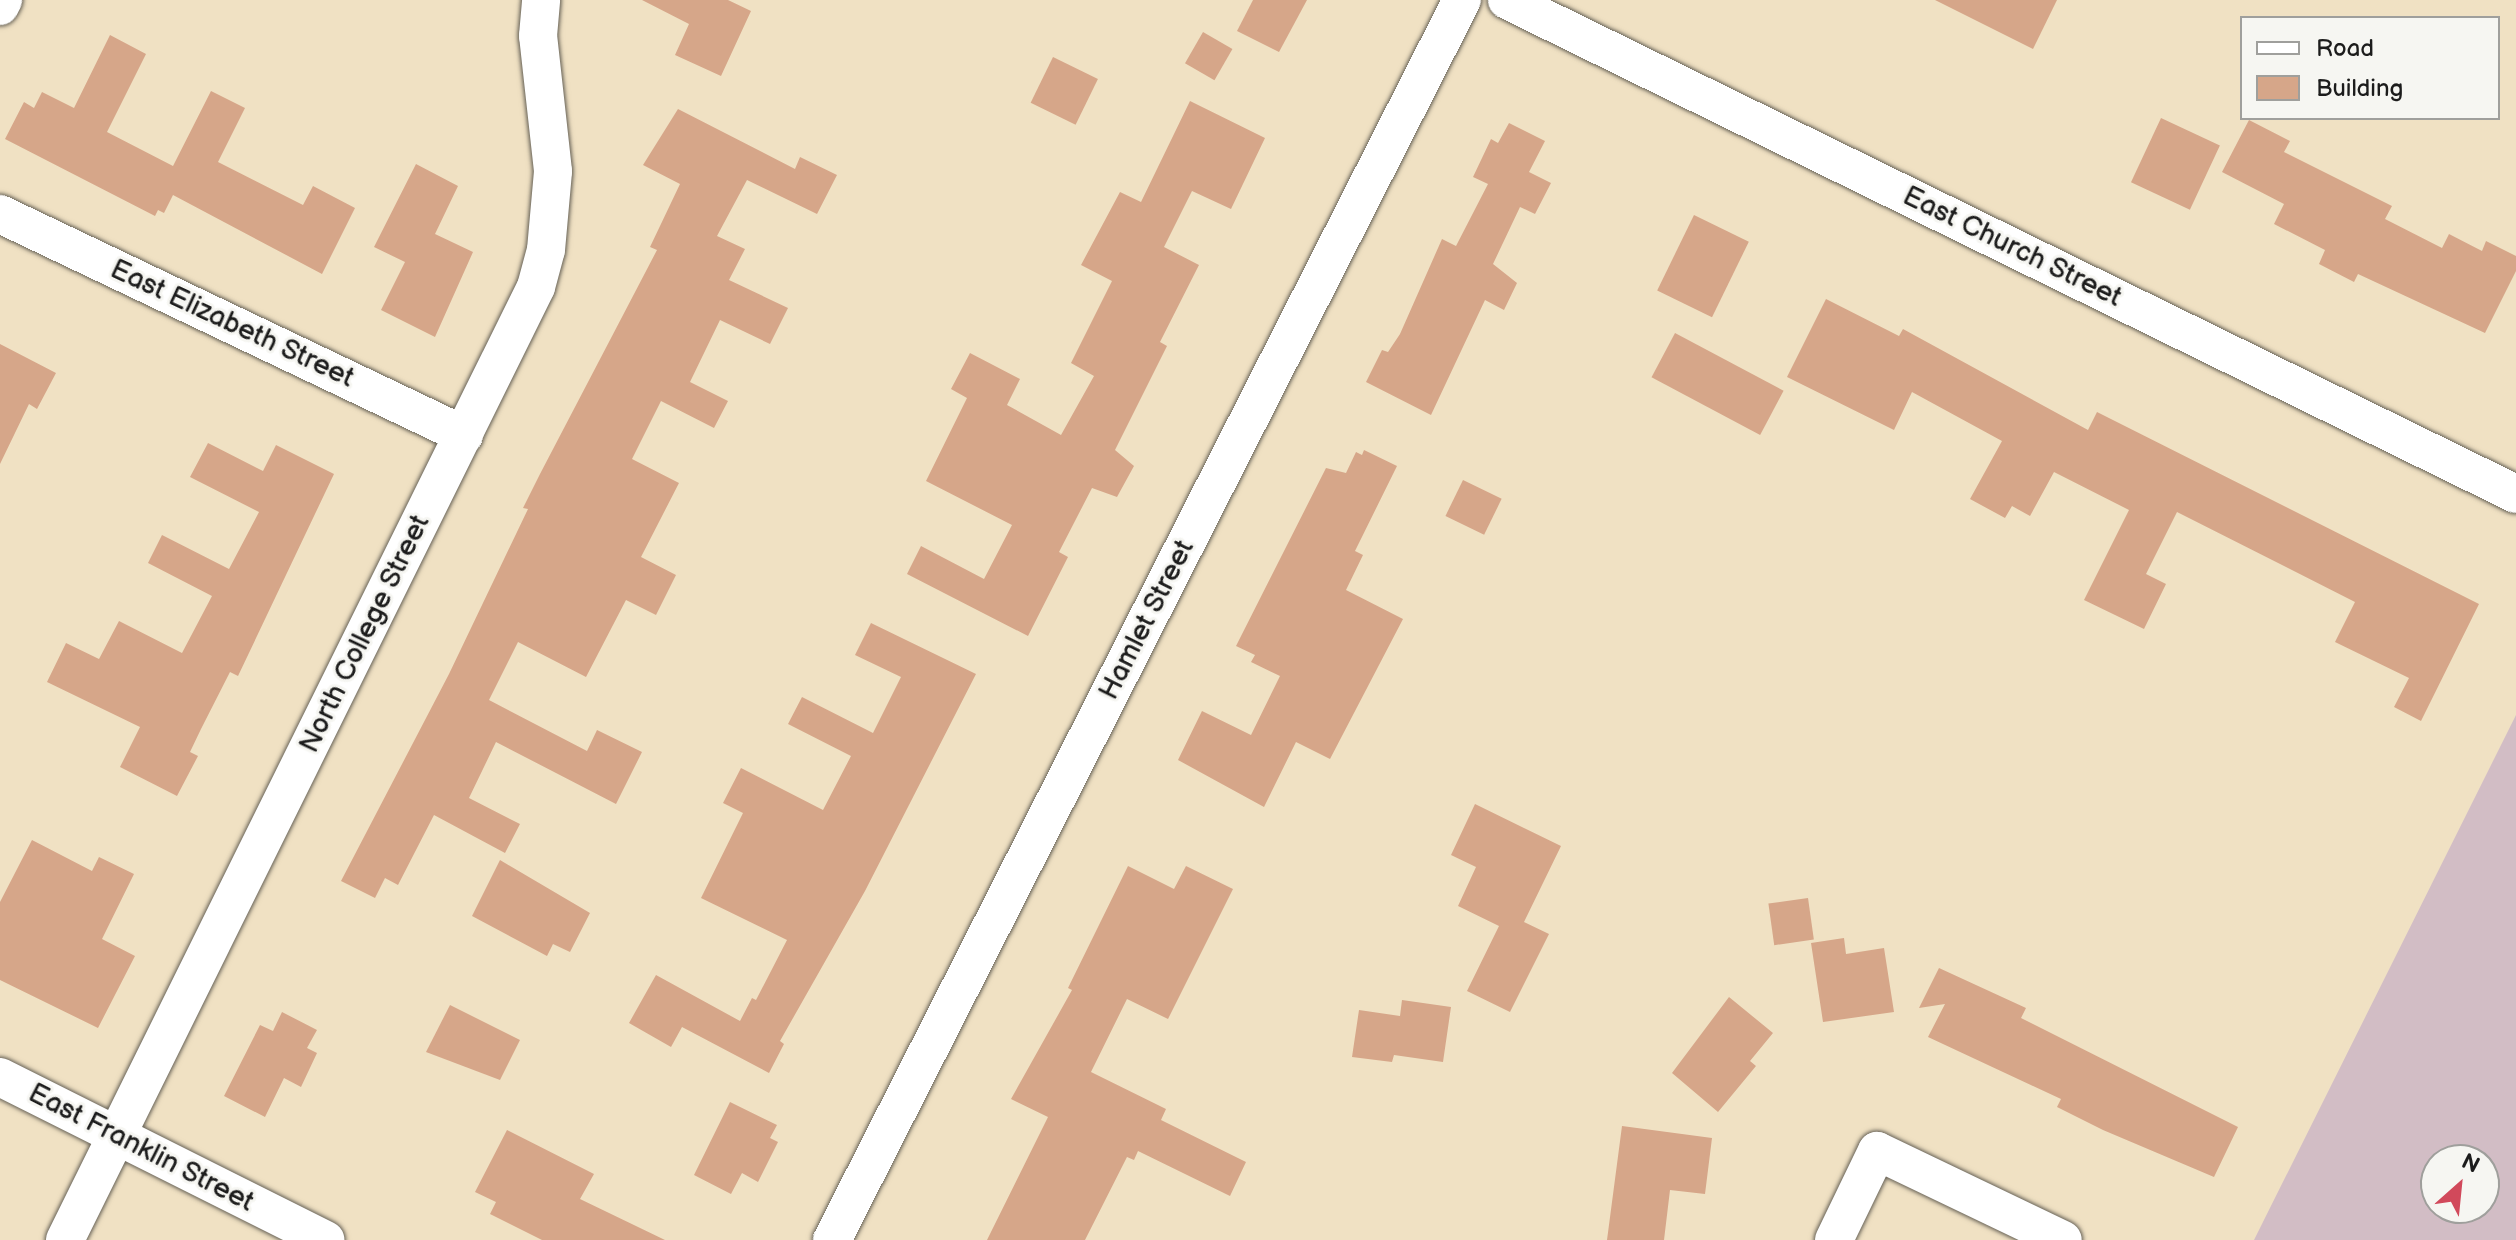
<!DOCTYPE html>
<style>
body{margin:0}
#map{position:relative;width:2516px;height:1240px;overflow:hidden;background:#f0e1c3;font-family:"Balsamiq Sans",sans-serif}
div>[style]{position:absolute}
[style*='--x']{left:calc(var(--x)*1px);top:calc(var(--y)*1px);width:calc(var(--w)*1px);rotate:calc(var(--a)*1deg)}
.industrial>*{inset:0;background:#d2bdc5}
.building>*{inset:0;background:#d6a689;transform-origin:0 0}
.roads{filter:drop-shadow(0 0 2px #666156) drop-shadow(0 0 2px #666156)}
.minor>*{height:38px;margin:-19px;padding:0 19px;transform-origin:19px;border-radius:19px;background:#fff}
span{translate:-50% -50%;white-space:nowrap;text-align:center;line-height:1.15;-webkit-text-stroke:6px #f6f6f2;paint-order:stroke}
.street-label{font-size:28px;color:#1c1c1c}
.legend{position:absolute;left:2240px;top:16px;width:260px;height:104px;box-sizing:border-box;background:#f6f6f2;border:2px solid #9f9f9c;margin:0;padding:10px 14px;list-style:none;font-size:24px;color:#1c1c1c}
.legend li{display:flex;align-items:center;gap:16px;height:40px}
.legend b{width:40px;border:2px solid #9f9f9c}
.north{position:absolute;left:2420px;top:1144px;width:80px;height:80px;box-sizing:border-box;background:#f6f6f2;border:2px solid #9f9f9c;border-radius:50%;rotate:27deg;font-size:22px;font-weight:700;line-height:32px;text-align:center;color:#1c1c1c}
.north::after{content:'';display:block;margin:auto;width:28px;height:36px;background:#d1495b;clip-path:polygon(50% 0,100% 100%,50% 72%,0 100%)}
</style>
<div id="map">
<div class="industrial">
<i style="clip-path:polygon(evenodd,2516px 715px,2516px 1240px,2254px 1240px,2516px 715px,2436px 1160px,2484px 1160px,2484px 1208px,2436px 1208px,2436px 1160px)"></i>
</div>
<div class="building">
<i style="clip-path:polygon(642px 0,728px 0,751px 11px,721px 76px,675px 55px,689px 24px)"></i>
<i style="clip-path:polygon(1253px 0,1307px 0,1279px 52px,1237px 31px)"></i>
<i style="clip-path:polygon(1935px 0,2057px 0,2033px 49px)"></i>
<i style="left:1203px;top:32px;width:34px;height:36px;rotate:30deg"></i>
<i style="clip-path:polygon(110px 35px,146px 54px,107px 132px,173px 166px,211px 91px,245px 108px,218px 162px,303px 205px,313px 186px,355px 208px,322px 274px,173px 195px,164px 213px,158px 210px,155px 216px,5px 139px,24px 102px,34px 108px,42px 92px,74px 108px)"></i>
<i style="left:1053px;top:57px;width:50px;height:51px;rotate:26deg"></i>
<i style="clip-path:polygon(1190px 101px,1265px 138px,1231px 209px,1192px 191px,1164px 247px,1199px 265px,1160px 342px,1167px 346px,1115px 450px,1134px 466px,1117px 497px,1092px 488px,1059px 552px,1068px 557px,1028px 636px,907px 574px,921px 546px,984px 579px,1012px 525px,926px 481px,967px 398px,951px 389px,970px 353px,1020px 379px,1007px 405px,1061px 435px,1094px 376px,1071px 363px,1112px 281px,1081px 265px,1120px 192px,1141px 202px)"></i>
<i style="clip-path:polygon(678px 109px,795px 169px,800px 157px,837px 175px,817px 214px,747px 180px,717px 236px,745px 249px,729px 280px,788px 308px,770px 344px,720px 320px,690px 382px,728px 401px,714px 428px,661px 401px,632px 459px,679px 483px,641px 557px,676px 575px,656px 615px,626px 600px,586px 677px,518px 642px,489px 700px,587px 751px,597px 730px,642px 752px,616px 804px,496px 742px,469px 798px,520px 824px,505px 853px,434px 815px,398px 885px,385px 878px,375px 898px,341px 881px,449px 674px,528px 509px,523px 508px,540px 474px,657px 250px,650px 247px,680px 184px,643px 165px)"></i>
<i style="left:2161px;top:118px;width:65px;height:71px;rotate:25deg"></i>
<i style="clip-path:polygon(2249px 120px,2290px 141px,2284px 152px,2392px 206px,2385px 219px,2442px 248px,2449px 234px,2482px 251px,2486px 241px,2516px 256px,2516px 271px,2485px 333px,2358px 274px,2354px 282px,2319px 264px,2325px 250px,2274px 224px,2284px 204px,2222px 172px)"></i>
<i style="clip-path:polygon(1509px 123px,1545px 141px,1529px 172px,1551px 183px,1535px 214px,1520px 207px,1493px 264px,1517px 283px,1504px 310px,1485px 300px,1431px 415px,1366px 382px,1382px 350px,1388px 352px,1400px 334px,1442px 239px,1456px 246px,1488px 184px,1473px 177px,1491px 139px,1498px 143px)"></i>
<i style="clip-path:polygon(416px 164px,458px 186px,435px 234px,473px 252px,435px 337px,381px 310px,405px 262px,374px 247px)"></i>
<i style="left:1694px;top:215px;width:61px;height:84px;rotate:26deg"></i>
<i style="clip-path:polygon(1826px 299px,1899px 336px,1903px 329px,2088px 430px,2097px 412px,2479px 604px,2421px 721px,2394px 707px,2409px 678px,2335px 642px,2355px 602px,2177px 512px,2146px 574px,2166px 584px,2144px 629px,2084px 600px,2129px 510px,2054px 472px,2030px 516px,2012px 506px,2005px 518px,1970px 499px,2002px 441px,1912px 392px,1894px 430px,1787px 377px)"></i>
<i style="left:1675px;top:333px;width:123px;height:50px;rotate:28deg"></i>
<i style="clip-path:polygon(0 344px,56px 373px,37px 409px,29px 404px,0 464px)"></i>
<i style="clip-path:polygon(208px 443px,263px 471px,276px 445px,334px 474px,238px 676px,230px 672px,201px 729px,190px 752px,198px 756px,177px 796px,120px 767px,140px 727px,47px 682px,66px 643px,99px 659px,119px 621px,182px 653px,212px 596px,148px 563px,162px 535px,229px 569px,259px 512px,190px 477px)"></i>
<i style="clip-path:polygon(1364px 450px,1397px 466px,1355px 551px,1363px 555px,1346px 590px,1403px 619px,1330px 759px,1296px 742px,1264px 807px,1178px 760px,1202px 711px,1251px 735px,1280px 676px,1251px 662px,1255px 655px,1236px 646px,1326px 468px,1346px 473px,1356px 452px,1362px 455px)"></i>
<i style="left:1463px;top:480px;width:43px;height:40px;rotate:26deg"></i>
<i style="clip-path:polygon(871px 623px,976px 674px,865px 891px,780px 1041px,784px 1044px,769px 1073px,682px 1027px,671px 1047px,629px 1023px,656px 975px,740px 1021px,752px 998px,756px 1000px,787px 940px,701px 898px,743px 813px,723px 803px,741px 768px,823px 810px,851px 756px,788px 724px,802px 697px,873px 733px,901px 677px,855px 655px)"></i>
<i style="clip-path:polygon(1475px 804px,1561px 846px,1524px 922px,1549px 934px,1510px 1012px,1467px 991px,1499px 926px,1458px 906px,1476px 867px,1451px 855px)"></i>
<i style="clip-path:polygon(32px 840px,92px 871px,99px 857px,134px 874px,102px 939px,135px 956px,98px 1028px,0 980px,0 902px)"></i>
<i style="clip-path:polygon(500px 860px,590px 913px,570px 952px,553px 944px,547px 956px,472px 916px)"></i>
<i style="clip-path:polygon(1128px 866px,1174px 889px,1186px 866px,1233px 889px,1168px 1019px,1127px 999px,1091px 1072px,1166px 1109px,1161px 1120px,1246px 1162px,1230px 1196px,1138px 1151px,1134px 1160px,1127px 1157px,1085px 1240px,987px 1240px,1048px 1117px,1011px 1099px,1072px 990px,1068px 988px)"></i>
<i style="left:1808px;top:898px;width:42px;height:40px;rotate:82deg"></i>
<i style="clip-path:polygon(1844px 938px,1846px 954px,1884px 948px,1894px 1012px,1823px 1022px,1811px 943px)"></i>
<i style="clip-path:polygon(1939px 968px,2026px 1008px,2021px 1018px,2238px 1127px,2214px 1177px,2103px 1130px,2057px 1107px,2061px 1099px,1928px 1037px,1945px 1004px,1919px 1008px)"></i>
<i style="clip-path:polygon(1729px 997px,1773px 1033px,1750px 1061px,1756px 1066px,1718px 1112px,1672px 1073px)"></i>
<i style="clip-path:polygon(1402px 1000px,1451px 1007px,1443px 1062px,1394px 1055px,1392px 1062px,1352px 1057px,1359px 1010px,1400px 1016px)"></i>
<i style="clip-path:polygon(450px 1005px,520px 1040px,500px 1080px,426px 1052px)"></i>
<i style="clip-path:polygon(282px 1012px,317px 1030px,307px 1048px,317px 1053px,301px 1087px,284px 1078px,265px 1117px,224px 1096px,260px 1025px,273px 1031px)"></i>
<i style="clip-path:polygon(730px 1102px,777px 1125px,770px 1138px,778px 1142px,758px 1182px,742px 1173px,731px 1194px,694px 1175px)"></i>
<i style="clip-path:polygon(1622px 1126px,1712px 1138px,1705px 1194px,1670px 1190px,1664px 1240px,1607px 1240px)"></i>
<i style="clip-path:polygon(507px 1130px,594px 1174px,580px 1199px,665px 1240px,542px 1240px,490px 1214px,496px 1202px,475px 1192px)"></i>
</div>
<div class="roads">
<div class="minor">
<i style="--x:1507;--y:0;--w:1123;--a:26.09"></i>
<i style="--x:0;--y:6;--w:7;--a:-63"></i>
<i style="--x:0;--y:214;--w:514;--a:25.47"></i>
<i style="--x:0;--y:1077;--w:364;--a:26.6"></i>
<i style="--x:65;--y:1240;--w:1063;--a:-63.7"></i>
<i style="--x:536;--y:287;--w:38;--a:-75"></i>
<i style="--x:546;--y:250;--w:79;--a:-84.9"></i>
<i style="--x:553;--y:171;--w:136;--a:-96.3"></i>
<i style="--x:538;--y:36;--w:36;--a:-85"></i>
<i style="--x:832;--y:1240;--w:1391;--a:-63.07"></i>
<i style="--x:1834;--y:1240;--w:99;--a:-64.2"></i>
<i style="--x:1877;--y:1151;--w:206;--a:25.6"></i>
</div>
</div>
<div class="street-label">
<span style="left:2012px;top:247px;rotate:26deg">East Church Street</span>
<span style="left:232px;top:324px;rotate:25deg">East Elizabeth Street</span>
<span style="left:1147px;top:620px;rotate:-63deg">Hamlet Street</span>
<span style="left:365px;top:634px;rotate:-64deg">North College Street</span>
<span style="left:141px;top:1148px;rotate:27deg">East Franklin Street</span>
</div>
<ul class="legend">
<li><b style="height:10px;background:#fff"></b>Road</li>
<li><b style="height:22px;background:#d6a689"></b>Building</li>
</ul>
<div class="north">N</div>
</div>
